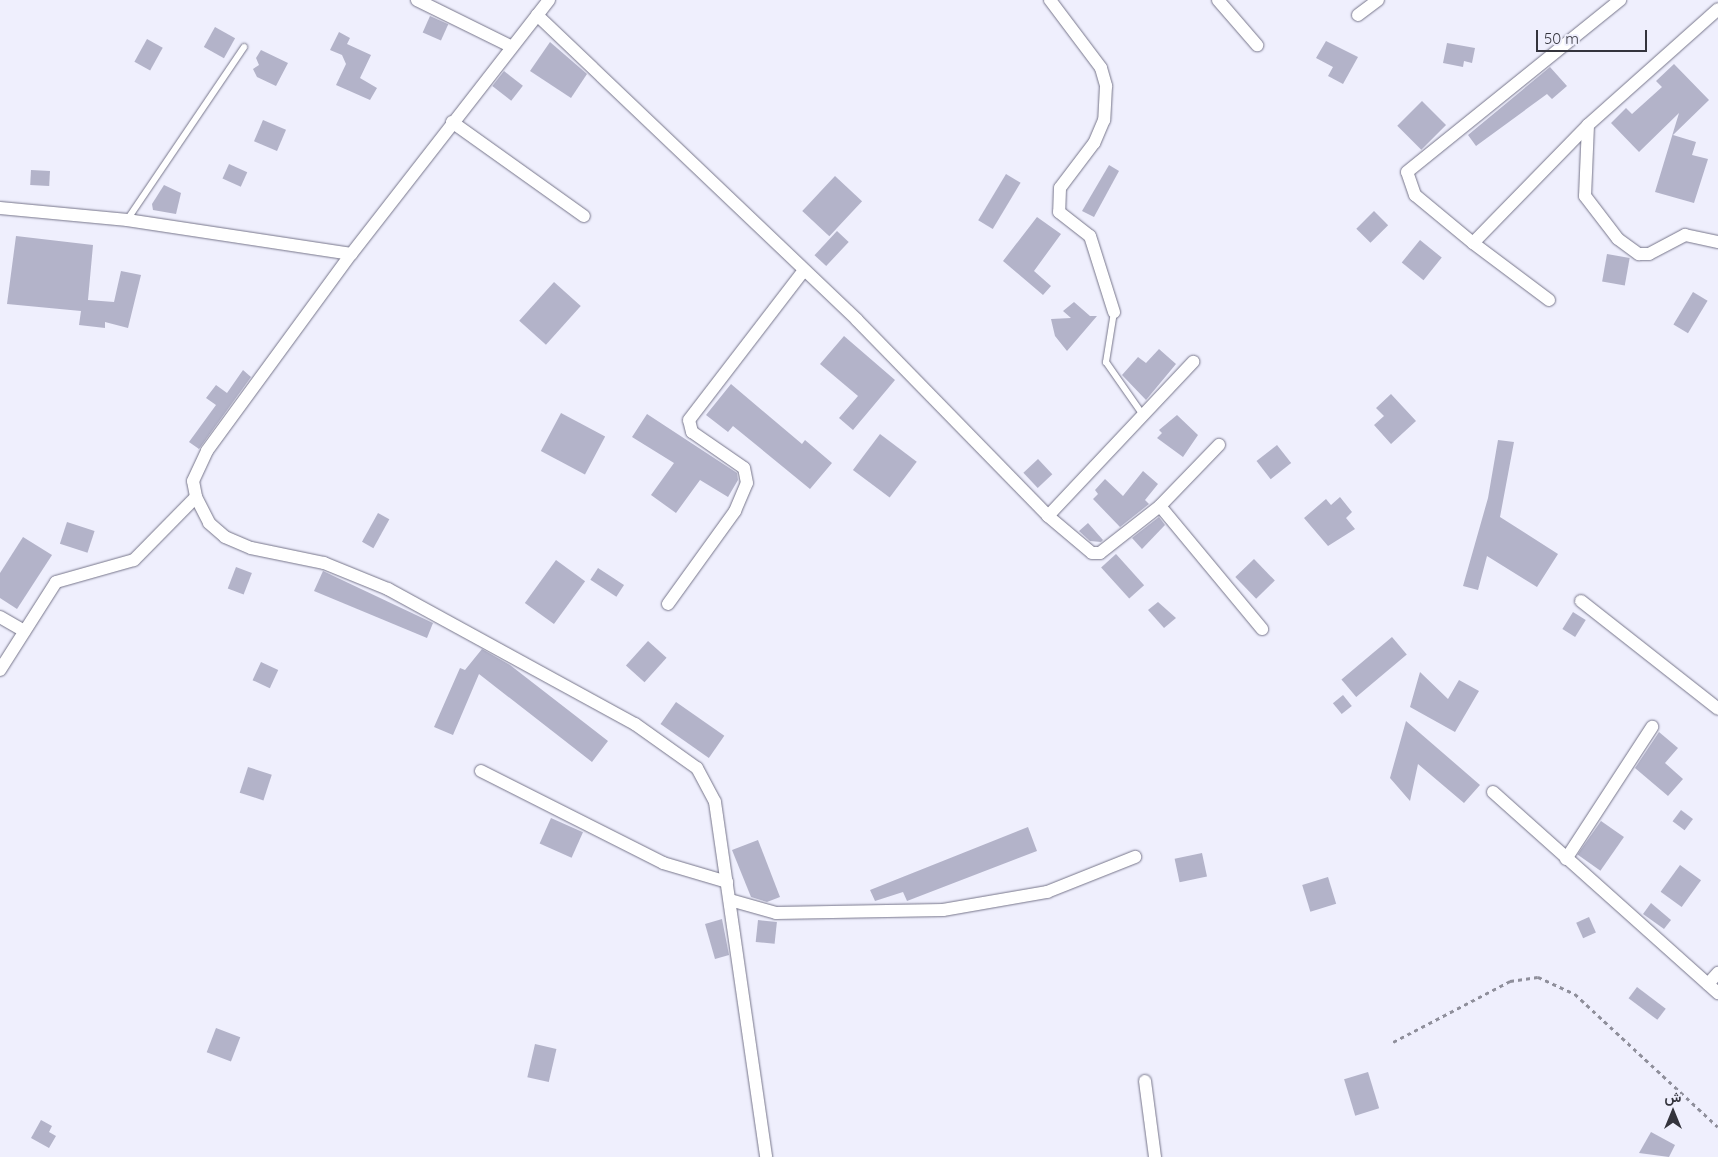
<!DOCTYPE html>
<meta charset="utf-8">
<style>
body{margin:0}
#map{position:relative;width:1718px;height:1157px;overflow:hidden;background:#efeffd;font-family:Quicksand,Vazirmatn,sans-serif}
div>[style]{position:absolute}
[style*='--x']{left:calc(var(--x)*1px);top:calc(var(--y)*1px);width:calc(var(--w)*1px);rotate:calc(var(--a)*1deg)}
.building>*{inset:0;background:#b3b3c9;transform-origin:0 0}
.path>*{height:2.5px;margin-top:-1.25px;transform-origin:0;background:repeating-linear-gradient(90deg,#8f8f9b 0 4px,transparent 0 8px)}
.roads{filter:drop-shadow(0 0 1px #76758a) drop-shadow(0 0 1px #76758a)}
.lane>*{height:6px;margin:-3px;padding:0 3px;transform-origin:3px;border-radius:3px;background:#fff}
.street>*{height:12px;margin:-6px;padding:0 6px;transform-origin:6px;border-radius:6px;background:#fff}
span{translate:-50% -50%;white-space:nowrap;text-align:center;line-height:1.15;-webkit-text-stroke:5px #efeffd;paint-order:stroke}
.north{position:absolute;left:1648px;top:1087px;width:50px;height:50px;-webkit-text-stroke:4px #efeffd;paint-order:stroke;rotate:0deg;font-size:14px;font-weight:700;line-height:20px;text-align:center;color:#34343d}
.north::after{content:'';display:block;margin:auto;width:18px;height:22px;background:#34343d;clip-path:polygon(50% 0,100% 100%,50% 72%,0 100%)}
.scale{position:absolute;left:1536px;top:30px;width:111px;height:22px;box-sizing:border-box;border:2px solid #34343d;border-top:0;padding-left:6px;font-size:15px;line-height:18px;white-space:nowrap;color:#34343d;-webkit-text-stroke:4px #efeffd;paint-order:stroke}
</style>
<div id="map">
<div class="building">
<i style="left:430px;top:16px;width:20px;height:18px;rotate:24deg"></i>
<i style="left:215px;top:27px;width:23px;height:23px;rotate:29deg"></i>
<i style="clip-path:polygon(339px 32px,350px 38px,347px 44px,371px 55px,360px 78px,377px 88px,370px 100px,336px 85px,346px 64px,342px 55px,330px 50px)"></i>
<i style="left:147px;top:39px;width:18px;height:26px;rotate:29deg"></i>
<i style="clip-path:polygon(1326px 41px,1358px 57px,1343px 84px,1328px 76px,1333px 67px,1316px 58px)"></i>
<i style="clip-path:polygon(550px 42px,587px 74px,571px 98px,530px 71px)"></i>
<i style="clip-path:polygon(1447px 43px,1475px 48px,1472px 63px,1464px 61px,1463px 67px,1443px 63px)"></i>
<i style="clip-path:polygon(261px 50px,288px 63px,276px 86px,257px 77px,253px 69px,259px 65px,256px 58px)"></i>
<i style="clip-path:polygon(1674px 64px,1709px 100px,1673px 135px,1696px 142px,1692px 155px,1708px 159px,1694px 203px,1655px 192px,1679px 113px,1639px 152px,1611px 123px,1626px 108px,1632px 114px,1662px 87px,1656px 81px)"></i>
<i style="clip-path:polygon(1550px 67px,1567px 86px,1552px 99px,1547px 94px,1476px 146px,1468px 135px)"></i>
<i style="left:504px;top:71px;width:24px;height:19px;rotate:38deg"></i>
<i style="left:1422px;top:101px;width:34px;height:35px;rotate:45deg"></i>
<i style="left:263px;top:120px;width:25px;height:23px;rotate:23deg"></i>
<i style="left:229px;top:164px;width:20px;height:16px;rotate:24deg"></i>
<i style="clip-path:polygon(1109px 165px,1119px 171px,1094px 217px,1082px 211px)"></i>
<i style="left:31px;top:170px;width:19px;height:15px;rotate:3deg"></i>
<i style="left:1006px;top:174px;width:17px;height:54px;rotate:31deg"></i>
<i style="left:835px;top:176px;width:37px;height:48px;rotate:43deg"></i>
<i style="clip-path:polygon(164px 185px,181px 193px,176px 214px,153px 210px,152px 204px)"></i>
<i style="left:1374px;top:211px;width:20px;height:25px;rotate:45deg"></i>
<i style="clip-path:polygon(1037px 217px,1061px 234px,1034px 271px,1051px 286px,1043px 295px,1003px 261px)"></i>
<i style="left:837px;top:231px;width:16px;height:33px;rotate:43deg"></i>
<i style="clip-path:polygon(16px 236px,93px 245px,88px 300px,114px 302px,121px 271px,141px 275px,128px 328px,105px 322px,105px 328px,79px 325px,81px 311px,7px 304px)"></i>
<i style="left:1420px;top:240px;width:28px;height:29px;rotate:39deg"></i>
<i style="left:1607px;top:254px;width:23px;height:28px;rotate:10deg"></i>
<i style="left:554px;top:282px;width:36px;height:52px;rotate:42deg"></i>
<i style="left:1693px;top:292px;width:17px;height:38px;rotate:31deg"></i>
<i style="clip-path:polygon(1074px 302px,1090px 316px,1097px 316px,1067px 351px,1055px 336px,1051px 319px,1071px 318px,1063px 311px)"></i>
<i style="clip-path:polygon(844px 336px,895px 380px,853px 430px,839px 418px,858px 396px,820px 364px)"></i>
<i style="clip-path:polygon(1159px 349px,1176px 364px,1146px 400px,1122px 375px,1138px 357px,1146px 363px)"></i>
<i style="clip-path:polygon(243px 370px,251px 377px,199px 449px,189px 442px,216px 405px,206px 398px,216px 385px,227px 393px)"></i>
<i style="clip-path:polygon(731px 384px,802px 444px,805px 440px,832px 463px,810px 489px,733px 426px,728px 432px,706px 415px)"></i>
<i style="clip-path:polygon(1391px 394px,1416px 421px,1391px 444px,1374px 425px,1384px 416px,1376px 408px)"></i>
<i style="left:561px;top:413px;width:50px;height:43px;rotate:28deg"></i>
<i style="clip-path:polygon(647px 414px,737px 473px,738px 480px,728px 497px,700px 480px,676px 513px,651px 495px,674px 463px,632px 437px)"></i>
<i style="clip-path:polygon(1177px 415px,1198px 435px,1183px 457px,1157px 438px,1162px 433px,1159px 430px)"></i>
<i style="left:880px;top:434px;width:46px;height:45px;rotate:37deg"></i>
<i style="clip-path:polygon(1498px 440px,1514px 442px,1500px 517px,1558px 554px,1537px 587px,1487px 556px,1478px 590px,1463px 586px,1488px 498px)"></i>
<i style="left:1277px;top:445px;width:23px;height:26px;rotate:52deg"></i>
<i style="left:1038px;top:459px;width:21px;height:20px;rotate:47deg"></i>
<i style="clip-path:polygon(1143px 471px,1158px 484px,1145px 500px,1149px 504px,1120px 527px,1093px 499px,1098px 494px,1095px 490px,1105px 479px,1123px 496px)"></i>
<i style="clip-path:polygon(1340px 497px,1352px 512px,1346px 518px,1355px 529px,1328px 546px,1304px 518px,1326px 499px,1331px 505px)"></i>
<i style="left:378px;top:513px;width:13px;height:33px;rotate:29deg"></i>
<i style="clip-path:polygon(1159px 517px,1165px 525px,1142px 549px,1132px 538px)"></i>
<i style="left:67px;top:522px;width:29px;height:23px;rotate:18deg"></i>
<i style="clip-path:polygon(1088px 523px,1103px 540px,1101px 542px,1090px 541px,1079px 531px)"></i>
<i style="clip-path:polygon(23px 537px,52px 555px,17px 609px,0 598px,0 573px)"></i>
<i style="left:1116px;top:554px;width:42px;height:20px;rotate:48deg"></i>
<i style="left:1254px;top:559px;width:30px;height:26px;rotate:46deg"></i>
<i style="left:556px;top:560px;width:36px;height:53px;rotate:36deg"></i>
<i style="left:236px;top:567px;width:17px;height:23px;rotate:21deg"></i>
<i style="left:598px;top:568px;width:31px;height:14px;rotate:33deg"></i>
<i style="clip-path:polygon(323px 571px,433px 623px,427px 638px,314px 591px)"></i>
<i style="clip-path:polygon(1158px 602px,1176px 618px,1164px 628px,1148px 610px)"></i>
<i style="left:1573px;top:612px;width:15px;height:20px;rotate:32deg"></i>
<i style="left:1392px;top:637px;width:23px;height:66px;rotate:50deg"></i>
<i style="left:648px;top:641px;width:25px;height:33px;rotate:42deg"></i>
<i style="clip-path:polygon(482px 649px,510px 665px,608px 741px,592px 762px,479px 674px,453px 735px,434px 727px,460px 668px,465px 670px)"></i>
<i style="left:261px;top:662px;width:19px;height:20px;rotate:25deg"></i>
<i style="clip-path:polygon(1420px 672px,1448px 699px,1459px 680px,1479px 691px,1455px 732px,1410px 707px)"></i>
<i style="left:1343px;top:695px;width:14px;height:13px;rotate:51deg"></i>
<i style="left:676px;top:702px;width:59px;height:27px;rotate:35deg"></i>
<i style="clip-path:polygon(1406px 721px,1480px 785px,1464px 803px,1418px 764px,1410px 801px,1390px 778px)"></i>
<i style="clip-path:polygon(1659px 732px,1678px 748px,1665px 763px,1683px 779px,1668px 796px,1635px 768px)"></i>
<i style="left:248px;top:767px;width:25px;height:27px;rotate:18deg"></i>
<i style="left:1681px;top:810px;width:15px;height:14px;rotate:37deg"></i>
<i style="left:551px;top:818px;width:35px;height:28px;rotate:24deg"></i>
<i style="left:1601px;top:821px;width:28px;height:41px;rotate:35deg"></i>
<i style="clip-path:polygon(1028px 827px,1037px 851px,907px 901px,903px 892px,875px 901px,870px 890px)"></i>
<i style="clip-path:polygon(758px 840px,780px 897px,767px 902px,751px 897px,732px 850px)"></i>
<i style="left:1202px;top:853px;width:24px;height:28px;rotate:78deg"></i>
<i style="left:1680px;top:865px;width:26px;height:33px;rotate:36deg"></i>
<i style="left:1328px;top:877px;width:28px;height:27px;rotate:73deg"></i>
<i style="clip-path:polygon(1651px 903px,1671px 920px,1664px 929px,1643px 914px)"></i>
<i style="left:1589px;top:917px;width:17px;height:14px;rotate:66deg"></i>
<i style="clip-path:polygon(722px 919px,729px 955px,715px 959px,705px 924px)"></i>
<i style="left:758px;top:920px;width:19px;height:22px;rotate:6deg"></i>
<i style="left:1637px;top:987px;width:36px;height:14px;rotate:37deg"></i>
<i style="left:216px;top:1028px;width:26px;height:26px;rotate:21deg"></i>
<i style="left:535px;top:1044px;width:22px;height:34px;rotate:13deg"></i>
<i style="left:1368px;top:1072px;width:38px;height:25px;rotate:73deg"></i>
<i style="clip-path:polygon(41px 1120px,52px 1126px,49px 1132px,56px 1136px,49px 1148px,31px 1138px)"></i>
<i style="clip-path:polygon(1651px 1132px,1675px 1145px,1669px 1157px,1639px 1153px)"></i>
</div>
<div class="path">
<i style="--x:1393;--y:1042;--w:132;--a:-27.5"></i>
<i style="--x:1510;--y:981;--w:28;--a:-8"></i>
<i style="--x:1538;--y:977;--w:41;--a:24.7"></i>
<i style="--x:1575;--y:994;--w:195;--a:42.9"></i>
</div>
<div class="roads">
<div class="lane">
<i style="--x:127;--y:220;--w:209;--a:-55.9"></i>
<i style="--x:1114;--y:312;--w:51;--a:99.1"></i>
<i style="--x:1106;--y:362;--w:65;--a:55.1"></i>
</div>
<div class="street">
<i style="--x:417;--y:0;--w:106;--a:26.3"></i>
<i style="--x:549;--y:0;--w:322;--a:127.9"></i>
<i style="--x:351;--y:254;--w:244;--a:126.2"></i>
<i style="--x:207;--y:451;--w:33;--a:115"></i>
<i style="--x:193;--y:481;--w:16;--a:79"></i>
<i style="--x:196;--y:497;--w:29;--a:63"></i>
<i style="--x:209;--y:523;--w:21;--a:41"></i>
<i style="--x:225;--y:537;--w:28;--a:23"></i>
<i style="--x:251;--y:548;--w:75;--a:11.6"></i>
<i style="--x:324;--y:563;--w:69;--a:22.1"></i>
<i style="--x:388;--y:589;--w:281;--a:28.7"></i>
<i style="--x:635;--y:724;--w:76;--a:35.4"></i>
<i style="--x:697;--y:768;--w:38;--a:62"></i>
<i style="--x:715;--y:802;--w:359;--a:81.8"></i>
<i style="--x:1050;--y:0;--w:85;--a:53.1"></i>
<i style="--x:1101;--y:68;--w:19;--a:74"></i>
<i style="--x:1106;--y:86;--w:34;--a:93"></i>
<i style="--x:1104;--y:120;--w:25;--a:113"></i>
<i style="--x:1094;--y:143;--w:56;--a:127.1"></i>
<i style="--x:1060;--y:188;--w:24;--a:92"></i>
<i style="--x:1059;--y:212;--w:39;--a:38"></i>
<i style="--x:1090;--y:236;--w:80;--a:72.5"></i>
<i style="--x:1218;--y:0;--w:60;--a:49.1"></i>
<i style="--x:537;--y:15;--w:442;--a:43.6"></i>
<i style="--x:857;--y:320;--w:274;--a:45.7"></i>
<i style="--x:1048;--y:516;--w:57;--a:40.1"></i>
<i style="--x:1092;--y:553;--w:8;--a:0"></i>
<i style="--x:1100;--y:553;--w:76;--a:-38.1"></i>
<i style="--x:1160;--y:506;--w:85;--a:-46"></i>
<i style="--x:1358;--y:15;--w:25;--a:-37"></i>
<i style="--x:452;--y:122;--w:162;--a:35.5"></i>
<i style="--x:1588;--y:125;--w:71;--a:92.4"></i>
<i style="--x:1585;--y:196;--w:54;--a:52.5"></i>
<i style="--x:1618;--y:239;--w:26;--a:36"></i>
<i style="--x:1639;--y:254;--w:10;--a:0"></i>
<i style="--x:1649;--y:254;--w:41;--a:-27.8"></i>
<i style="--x:1685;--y:235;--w:34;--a:12"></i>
<i style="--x:0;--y:208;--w:128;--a:5.4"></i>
<i style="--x:127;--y:220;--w:227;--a:8.6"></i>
<i style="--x:1473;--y:243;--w:75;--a:-140.4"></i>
<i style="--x:1415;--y:195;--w:24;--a:-109"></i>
<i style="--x:1407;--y:172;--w:274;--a:-38.9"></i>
<i style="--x:1549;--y:300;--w:95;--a:-143.1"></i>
<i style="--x:1473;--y:243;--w:165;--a:-45.7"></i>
<i style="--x:1588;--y:125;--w:174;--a:-41.7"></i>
<i style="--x:1160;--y:506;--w:160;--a:50.3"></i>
<i style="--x:1048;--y:516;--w:212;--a:-46.7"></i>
<i style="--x:1581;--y:601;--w:174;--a:38.2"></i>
<i style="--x:668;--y:604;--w:115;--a:-54.2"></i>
<i style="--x:735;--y:511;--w:30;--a:-67"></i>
<i style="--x:747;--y:483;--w:15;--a:-101"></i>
<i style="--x:744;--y:468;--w:63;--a:-145.3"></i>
<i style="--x:692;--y:432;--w:12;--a:-104"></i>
<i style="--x:689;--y:420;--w:189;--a:-52.5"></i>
<i style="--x:0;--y:617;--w:28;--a:30"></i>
<i style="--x:0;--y:670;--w:104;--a:-57.5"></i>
<i style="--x:56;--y:582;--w:81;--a:-15.8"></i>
<i style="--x:134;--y:560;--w:88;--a:-45.5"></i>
<i style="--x:481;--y:771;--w:204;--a:26.8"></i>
<i style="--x:663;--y:863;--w:67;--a:16.5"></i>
<i style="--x:1493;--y:792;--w:302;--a:41.8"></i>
<i style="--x:1566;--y:859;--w:158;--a:-56.9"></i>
<i style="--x:730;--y:900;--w:48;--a:15.8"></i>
<i style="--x:776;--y:913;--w:167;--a:-1"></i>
<i style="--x:943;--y:910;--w:106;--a:-9.8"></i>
<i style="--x:1047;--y:892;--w:95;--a:-21.7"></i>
<i style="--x:1708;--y:984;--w:15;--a:-48"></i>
<i style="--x:1145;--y:1081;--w:77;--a:82.5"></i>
</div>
</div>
<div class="north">ش</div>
<div class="scale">50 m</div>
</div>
